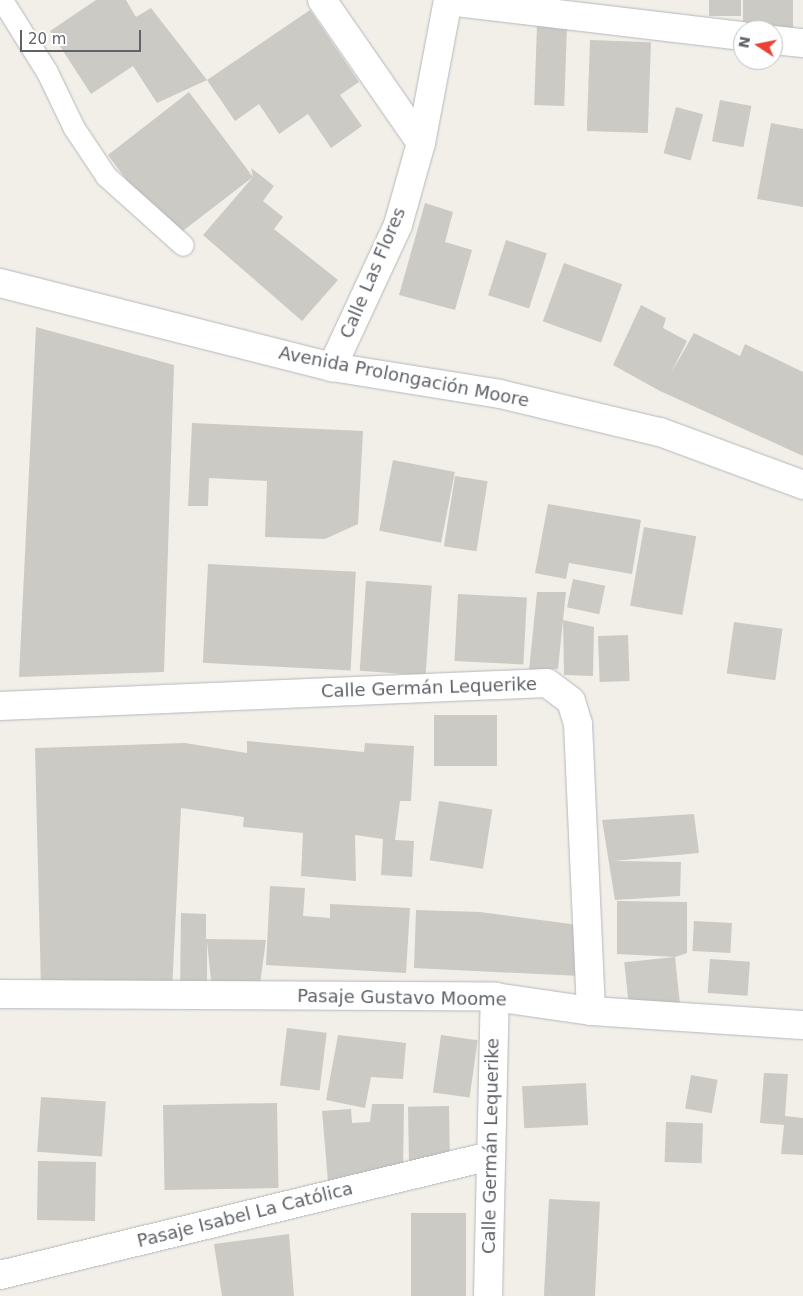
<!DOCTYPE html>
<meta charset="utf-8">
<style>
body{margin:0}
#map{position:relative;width:803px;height:1296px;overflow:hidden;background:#f1efe8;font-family:"DejaVu Sans",sans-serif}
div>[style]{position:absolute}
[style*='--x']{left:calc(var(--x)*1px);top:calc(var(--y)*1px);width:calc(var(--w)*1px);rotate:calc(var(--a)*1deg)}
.building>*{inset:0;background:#cccac5;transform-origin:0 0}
.roads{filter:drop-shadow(0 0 1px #b5b8bc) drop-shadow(0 0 1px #b5b8bc)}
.service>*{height:21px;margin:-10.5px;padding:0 10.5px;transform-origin:10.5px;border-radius:10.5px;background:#fff}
.minor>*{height:28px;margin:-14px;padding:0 14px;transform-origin:14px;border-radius:14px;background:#fff}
.tertiary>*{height:28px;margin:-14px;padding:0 14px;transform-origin:14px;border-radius:14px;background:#fff}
span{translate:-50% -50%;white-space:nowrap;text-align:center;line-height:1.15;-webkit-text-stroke:5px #fff;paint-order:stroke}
.street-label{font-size:18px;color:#5f6368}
.north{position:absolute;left:733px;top:20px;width:50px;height:50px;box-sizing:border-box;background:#fff;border:1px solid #bfc1c3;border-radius:50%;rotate:281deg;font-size:14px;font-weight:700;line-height:20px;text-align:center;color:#5f6368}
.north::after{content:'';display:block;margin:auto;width:18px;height:22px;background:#ea4335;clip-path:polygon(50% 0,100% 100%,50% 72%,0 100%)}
.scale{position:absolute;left:20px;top:30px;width:121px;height:22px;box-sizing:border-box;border:2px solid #5f6368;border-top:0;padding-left:6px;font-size:15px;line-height:18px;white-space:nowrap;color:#5f6368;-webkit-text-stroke:4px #fff;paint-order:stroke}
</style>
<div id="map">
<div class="building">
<i style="clip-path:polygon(96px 0,126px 0,136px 17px,151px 8px,207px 80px,157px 103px,133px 66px,91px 94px,50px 31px)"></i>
<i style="left:709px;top:0;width:32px;height:16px"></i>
<i style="left:743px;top:0;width:50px;height:28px"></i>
<i style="clip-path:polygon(310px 10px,359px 82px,340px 95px,362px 126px,331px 148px,308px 114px,279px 134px,259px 104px,235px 121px,207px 80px)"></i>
<i style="left:537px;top:25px;width:30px;height:80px;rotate:2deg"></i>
<i style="left:590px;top:40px;width:61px;height:91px;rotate:2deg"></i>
<i style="clip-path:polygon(189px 92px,253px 177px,251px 168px,274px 186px,263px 201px,283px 217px,274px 229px,338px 280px,302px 321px,203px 235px,253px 177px,171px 240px,108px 155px)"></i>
<i style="left:720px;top:100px;width:32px;height:42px;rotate:11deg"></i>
<i style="left:676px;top:107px;width:28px;height:48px;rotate:15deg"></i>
<i style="clip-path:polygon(771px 123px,803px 129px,803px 207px,757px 199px)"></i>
<i style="clip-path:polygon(425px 203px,453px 212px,445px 242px,472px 250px,455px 310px,399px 295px)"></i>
<i style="left:506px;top:240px;width:43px;height:58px;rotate:18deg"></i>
<i style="left:564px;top:263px;width:62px;height:62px;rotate:20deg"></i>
<i style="clip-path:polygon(641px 305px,666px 318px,663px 328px,687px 341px,671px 373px,694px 333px,740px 356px,745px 344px,803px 372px,803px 456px,660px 391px,613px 365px)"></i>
<i style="clip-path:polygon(36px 327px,174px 365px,164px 672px,19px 677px)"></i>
<i style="clip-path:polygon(192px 423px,363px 431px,358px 524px,325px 539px,265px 537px,267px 481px,209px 478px,208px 506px,188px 506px)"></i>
<i style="left:393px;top:460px;width:63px;height:72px;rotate:11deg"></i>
<i style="left:455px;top:476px;width:33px;height:71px;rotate:9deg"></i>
<i style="clip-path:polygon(548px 504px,641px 520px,632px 574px,569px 563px,566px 579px,535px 573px)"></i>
<i style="left:644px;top:527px;width:53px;height:80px;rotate:10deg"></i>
<i style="left:208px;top:564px;width:148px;height:99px;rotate:3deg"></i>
<i style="left:573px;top:579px;width:33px;height:29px;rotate:12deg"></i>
<i style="left:366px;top:581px;width:66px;height:90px;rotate:4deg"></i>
<i style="clip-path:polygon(537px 592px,566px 592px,563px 620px,594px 627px,593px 676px,564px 675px,563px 620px,558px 669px,529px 670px)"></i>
<i style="left:458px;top:594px;width:69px;height:67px;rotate:3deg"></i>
<i style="left:734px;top:622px;width:49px;height:52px;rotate:8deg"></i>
<i style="left:628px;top:635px;width:46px;height:30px;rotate:88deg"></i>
<i style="left:434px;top:715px;width:63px;height:51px"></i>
<i style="clip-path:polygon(247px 741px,364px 752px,365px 743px,414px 746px,411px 801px,400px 801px,395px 840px,414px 841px,412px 877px,381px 875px,383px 839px,355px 835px,356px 881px,301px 876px,303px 833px,243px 827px,244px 817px,181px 808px,172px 991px,41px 989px,35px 748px,185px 743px,247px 753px)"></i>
<i style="left:439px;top:801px;width:54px;height:60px;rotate:9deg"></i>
<i style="clip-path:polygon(694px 814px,699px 853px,613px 861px,681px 862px,680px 896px,615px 900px,602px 820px)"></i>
<i style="clip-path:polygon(270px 886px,305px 888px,303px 916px,330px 918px,330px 904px,410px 908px,406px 973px,266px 965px)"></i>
<i style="clip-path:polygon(617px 901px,687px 902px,687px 953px,675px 957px,617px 954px)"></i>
<i style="clip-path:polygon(416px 910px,480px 912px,586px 926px,580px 976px,414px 968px)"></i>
<i style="clip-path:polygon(181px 913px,206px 914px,206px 939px,266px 940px,259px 991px,212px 989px,207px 942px,207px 993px,180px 993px)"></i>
<i style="left:694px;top:921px;width:38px;height:30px;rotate:3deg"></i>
<i style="left:675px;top:957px;width:51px;height:51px;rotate:84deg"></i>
<i style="left:710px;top:959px;width:40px;height:34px;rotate:4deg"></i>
<i style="left:287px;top:1028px;width:40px;height:58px;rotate:7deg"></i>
<i style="clip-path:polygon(338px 1035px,406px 1043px,403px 1079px,371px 1077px,365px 1108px,326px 1100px)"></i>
<i style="left:441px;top:1035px;width:37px;height:58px;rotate:8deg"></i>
<i style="clip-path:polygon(764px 1073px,788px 1074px,785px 1116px,803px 1118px,803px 1155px,781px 1154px,784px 1125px,760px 1123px)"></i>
<i style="left:691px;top:1075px;width:27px;height:34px;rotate:10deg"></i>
<i style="left:586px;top:1083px;width:42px;height:64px;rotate:87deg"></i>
<i style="left:41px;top:1097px;width:65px;height:55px;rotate:4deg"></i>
<i style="left:277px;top:1103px;width:85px;height:114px;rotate:89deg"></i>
<i style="clip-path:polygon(372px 1104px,404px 1104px,403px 1170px,374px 1170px,375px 1179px,328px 1182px,322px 1111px,351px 1109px,352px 1123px,370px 1122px)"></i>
<i style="left:449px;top:1106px;width:56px;height:41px;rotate:89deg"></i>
<i style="left:666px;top:1122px;width:37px;height:40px;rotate:2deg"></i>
<i style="left:38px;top:1161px;width:58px;height:59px;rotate:1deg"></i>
<i style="left:549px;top:1199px;width:51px;height:97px;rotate:3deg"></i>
<i style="left:411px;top:1213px;width:55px;height:83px"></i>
<i style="clip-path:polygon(289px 1234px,294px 1296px,222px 1296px,214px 1244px)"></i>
</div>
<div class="roads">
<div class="service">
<i style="--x:2;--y:0;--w:85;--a:58"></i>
<i style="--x:47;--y:72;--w:62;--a:64.3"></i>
<i style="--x:74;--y:128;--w:58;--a:56.3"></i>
<i style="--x:106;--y:176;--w:103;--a:41.9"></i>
</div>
<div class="minor">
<i style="--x:322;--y:0;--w:174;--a:55.3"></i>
<i style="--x:421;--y:143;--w:85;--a:105.7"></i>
<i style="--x:398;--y:225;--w:157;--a:114.9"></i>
<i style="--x:448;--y:1;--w:297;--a:6.8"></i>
<i style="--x:773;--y:40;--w:30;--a:6"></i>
<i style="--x:421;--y:143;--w:146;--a:-79.3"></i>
<i style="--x:0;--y:706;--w:547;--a:-2.41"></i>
<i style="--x:547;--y:683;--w:30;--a:37"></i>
<i style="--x:571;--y:701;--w:24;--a:73"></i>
<i style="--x:578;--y:724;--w:287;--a:87.4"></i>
<i style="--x:0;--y:994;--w:495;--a:0.3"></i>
<i style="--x:495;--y:997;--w:97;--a:8.3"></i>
<i style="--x:591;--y:1011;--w:212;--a:3.8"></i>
<i style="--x:0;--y:1275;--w:504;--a:-13.65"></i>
<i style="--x:488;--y:1296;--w:299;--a:-88.7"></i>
</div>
<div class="tertiary">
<i style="--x:0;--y:283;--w:342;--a:14.2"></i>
<i style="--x:332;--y:367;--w:170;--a:9.1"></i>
<i style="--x:500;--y:394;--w:164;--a:13.4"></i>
<i style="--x:660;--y:432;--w:153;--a:20.3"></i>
</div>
</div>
<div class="street-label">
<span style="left:373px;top:273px;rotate:-67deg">Calle Las Flores</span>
<span style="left:404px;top:377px;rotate:11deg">Avenida Prolongación Moore</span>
<span style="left:429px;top:688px;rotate:-2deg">Calle Germán Lequerike</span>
<span style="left:402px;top:998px;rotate:1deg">Pasaje Gustavo Moome</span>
<span style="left:491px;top:1146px;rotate:-89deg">Calle Germán Lequerike</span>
<span style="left:245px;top:1215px;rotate:-14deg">Pasaje Isabel La Católica</span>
</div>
<div class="north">N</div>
<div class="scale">20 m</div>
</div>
